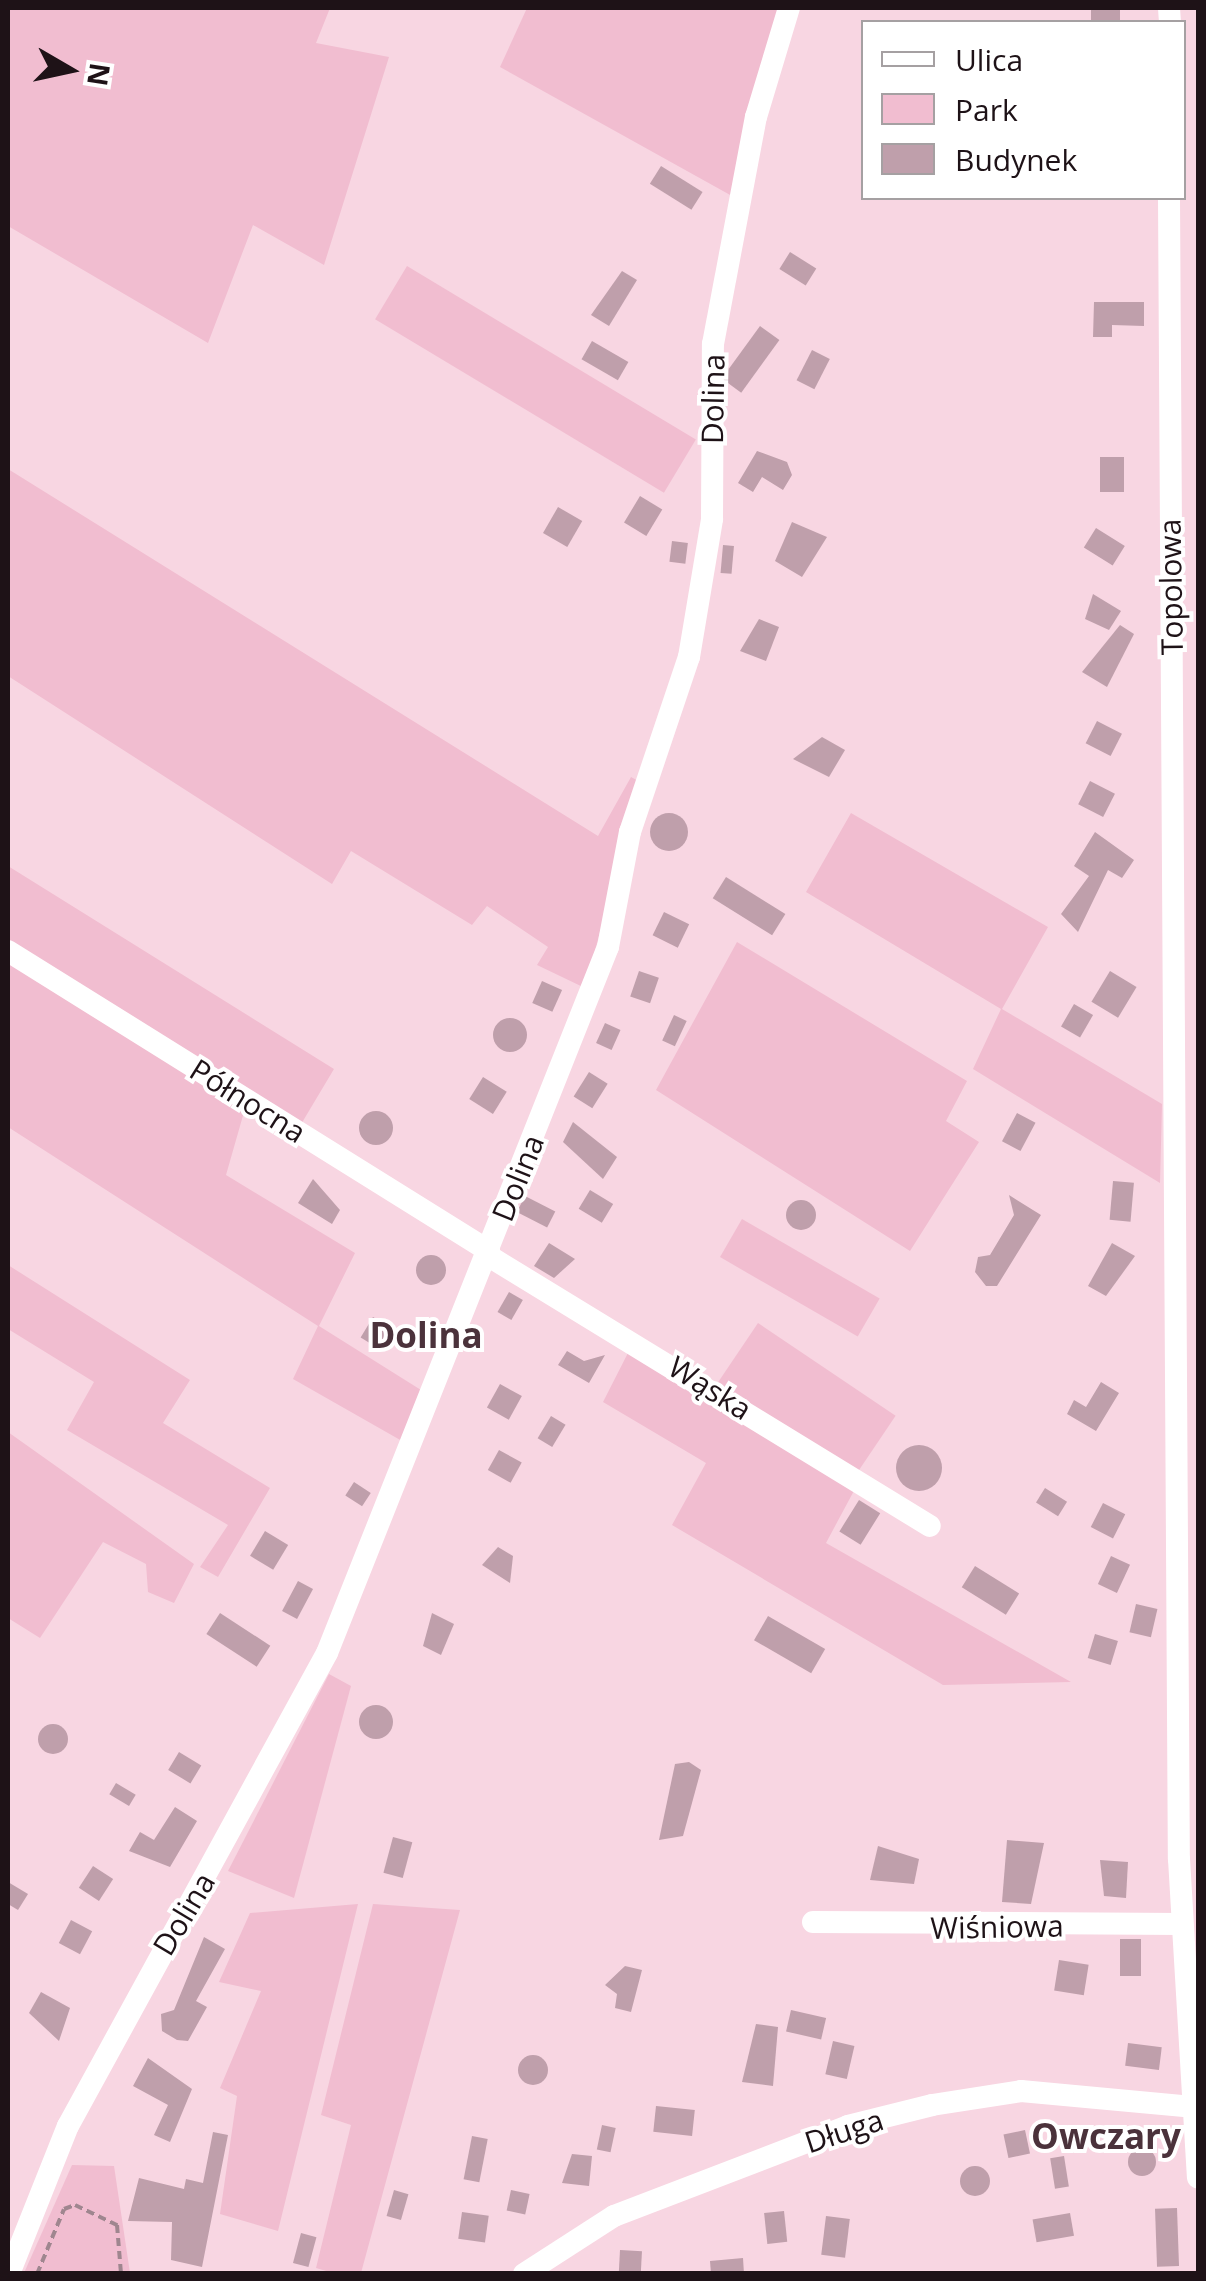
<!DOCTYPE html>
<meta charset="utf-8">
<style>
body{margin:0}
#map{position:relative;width:1206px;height:2281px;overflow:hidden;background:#f8d6e2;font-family:"Open Sans",sans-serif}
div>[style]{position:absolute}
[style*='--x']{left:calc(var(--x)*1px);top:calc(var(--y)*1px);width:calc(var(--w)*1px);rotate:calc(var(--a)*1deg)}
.green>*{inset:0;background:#f1bdd0;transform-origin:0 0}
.building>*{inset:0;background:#bf9fab;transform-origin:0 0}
.round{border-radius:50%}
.path>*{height:4px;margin-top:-2px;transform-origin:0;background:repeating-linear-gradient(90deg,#9f868f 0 8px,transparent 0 13px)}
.minor>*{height:22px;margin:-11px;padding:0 11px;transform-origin:11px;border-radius:11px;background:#fff}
span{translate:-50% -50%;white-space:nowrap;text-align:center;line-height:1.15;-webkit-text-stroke:8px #fff;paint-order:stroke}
.street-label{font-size:30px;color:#1e1217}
.quarter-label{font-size:35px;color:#4b323b;font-weight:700}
.frame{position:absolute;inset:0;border:10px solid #1e1217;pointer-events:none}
.legend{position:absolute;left:861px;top:20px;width:325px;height:180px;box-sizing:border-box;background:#fff;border:2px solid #a5a0a2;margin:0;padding:12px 18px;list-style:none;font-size:30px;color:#1e1217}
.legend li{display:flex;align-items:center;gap:20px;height:50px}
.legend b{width:50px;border:2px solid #a5a0a2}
.north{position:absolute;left:20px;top:20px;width:100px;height:100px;-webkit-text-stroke:8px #fff;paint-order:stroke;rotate:99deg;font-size:28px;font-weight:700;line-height:40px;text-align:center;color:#1e1217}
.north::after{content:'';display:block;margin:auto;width:35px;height:45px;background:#1e1217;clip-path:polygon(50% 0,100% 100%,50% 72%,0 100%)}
</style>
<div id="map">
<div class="green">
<i style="clip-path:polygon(8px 8px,330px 8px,316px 43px,389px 57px,324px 265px,253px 225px,208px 343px,8px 226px)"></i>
<i style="clip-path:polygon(527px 8px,780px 8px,732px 196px,500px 67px)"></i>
<i style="left:407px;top:266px;width:337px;height:62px;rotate:31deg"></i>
<i style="clip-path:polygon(8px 469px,598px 836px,631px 777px,640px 782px,585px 988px,537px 965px,548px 947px,487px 906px,472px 925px,351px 851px,332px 884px,8px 676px)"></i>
<i style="clip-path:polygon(851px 813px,1048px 927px,1002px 1009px,1162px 1104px,1160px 1183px,973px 1069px,1001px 1009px,806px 892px)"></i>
<i style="clip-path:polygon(8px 866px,334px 1069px,291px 1141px,244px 1112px,226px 1175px,355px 1253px,319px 1326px,421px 1390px,402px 1441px,293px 1379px,318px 1326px,8px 1127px)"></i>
<i style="clip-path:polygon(737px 942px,967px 1081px,946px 1121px,979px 1142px,910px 1251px,656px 1090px)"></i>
<i style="left:742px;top:1219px;width:159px;height:44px;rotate:30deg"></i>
<i style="clip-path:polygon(8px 1265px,190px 1380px,163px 1423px,270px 1488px,218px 1577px,200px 1567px,228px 1525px,67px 1430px,94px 1382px,8px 1329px)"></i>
<i style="left:758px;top:1323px;width:166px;height:72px;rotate:34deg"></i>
<i style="clip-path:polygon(631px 1347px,856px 1487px,826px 1543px,1071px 1682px,943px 1685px,672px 1525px,706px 1463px,603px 1402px)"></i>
<i style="clip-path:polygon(8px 1432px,194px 1564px,174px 1603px,148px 1592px,146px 1564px,103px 1542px,40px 1638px,8px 1618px)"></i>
<i style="clip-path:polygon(329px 1674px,351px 1686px,294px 1898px,228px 1871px)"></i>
<i style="clip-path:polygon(358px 1904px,278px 2231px,220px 2214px,237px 2096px,220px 2088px,261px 1991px,219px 1982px,250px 1913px)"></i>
<i style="clip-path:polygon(373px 1904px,460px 1910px,361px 2273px,333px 2273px,316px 2268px,351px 2125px,321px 2115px)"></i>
<i style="clip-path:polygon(72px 2165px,114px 2166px,130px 2273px,24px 2273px)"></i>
</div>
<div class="building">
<i style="left:1091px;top:8px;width:29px;height:14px"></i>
<i style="left:661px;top:166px;width:49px;height:21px;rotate:32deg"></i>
<i style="left:790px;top:252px;width:31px;height:20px;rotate:32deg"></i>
<i style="clip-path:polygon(622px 271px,637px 280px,609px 326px,591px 315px)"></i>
<i style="clip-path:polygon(1094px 302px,1144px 302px,1144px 326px,1112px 325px,1112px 337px,1093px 337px)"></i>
<i style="left:760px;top:326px;width:24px;height:65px;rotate:36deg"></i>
<i style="left:592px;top:341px;width:42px;height:21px;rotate:30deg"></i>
<i style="left:812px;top:350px;width:20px;height:34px;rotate:27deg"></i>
<i style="clip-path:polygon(757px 451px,787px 462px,792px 475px,783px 490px,762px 477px,753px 492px,738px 483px)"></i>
<i style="left:1100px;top:457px;width:24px;height:35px"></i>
<i style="left:640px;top:496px;width:26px;height:31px;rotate:31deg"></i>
<i style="left:558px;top:507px;width:28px;height:30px;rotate:30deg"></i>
<i style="clip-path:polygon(792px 522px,827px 537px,802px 577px,775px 561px)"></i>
<i style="left:1096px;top:528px;width:34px;height:23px;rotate:32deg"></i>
<i style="left:672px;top:541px;width:16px;height:21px;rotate:7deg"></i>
<i style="left:723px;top:545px;width:11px;height:28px;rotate:5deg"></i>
<i style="clip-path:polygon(1093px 594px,1121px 611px,1109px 630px,1085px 619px)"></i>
<i style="clip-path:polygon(759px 619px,779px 627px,766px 661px,740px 651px)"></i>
<i style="clip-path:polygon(1120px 625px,1134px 634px,1107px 687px,1082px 672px)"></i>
<i style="left:1097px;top:721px;width:28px;height:25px;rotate:27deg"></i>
<i style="clip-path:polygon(822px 737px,845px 750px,829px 777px,793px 759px)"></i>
<i style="left:1090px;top:781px;width:28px;height:26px;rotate:27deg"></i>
<i class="round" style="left:650px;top:813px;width:38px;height:38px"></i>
<i style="clip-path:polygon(1095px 832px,1134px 860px,1122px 878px,1108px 870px,1078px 932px,1061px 914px,1089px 876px,1074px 866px)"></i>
<i style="left:726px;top:877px;width:70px;height:25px;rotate:32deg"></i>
<i style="left:664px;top:912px;width:28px;height:26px;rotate:26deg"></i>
<i style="left:639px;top:971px;width:21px;height:27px;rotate:19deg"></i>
<i style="left:1110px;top:971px;width:31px;height:36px;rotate:31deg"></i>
<i style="left:542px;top:981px;width:22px;height:24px;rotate:24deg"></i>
<i style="left:1074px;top:1004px;width:22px;height:26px;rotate:30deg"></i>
<i style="left:674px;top:1015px;width:14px;height:28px;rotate:25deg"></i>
<i class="round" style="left:493px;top:1018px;width:34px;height:34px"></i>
<i style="left:605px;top:1023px;width:17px;height:22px;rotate:24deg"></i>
<i style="left:589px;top:1072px;width:22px;height:29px;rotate:32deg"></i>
<i style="left:483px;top:1077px;width:28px;height:26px;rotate:32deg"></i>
<i class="round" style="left:359px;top:1111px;width:34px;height:34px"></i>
<i style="left:1017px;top:1113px;width:21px;height:32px;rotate:28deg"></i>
<i style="clip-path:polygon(573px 1122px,617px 1157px,603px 1179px,563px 1142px)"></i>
<i style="clip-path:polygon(313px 1179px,340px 1210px,332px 1224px,298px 1203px)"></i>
<i style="left:1113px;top:1181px;width:21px;height:39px;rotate:5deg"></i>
<i style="left:590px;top:1190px;width:27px;height:22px;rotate:31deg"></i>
<i style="clip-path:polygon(1009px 1195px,1041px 1215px,997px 1286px,986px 1286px,975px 1272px,978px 1257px,990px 1255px,1014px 1215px)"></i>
<i style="left:525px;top:1196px;width:34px;height:18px;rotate:27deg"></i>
<i class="round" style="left:786px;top:1200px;width:30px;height:30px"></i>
<i style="clip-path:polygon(549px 1243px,575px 1259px,554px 1278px,534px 1266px)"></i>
<i style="clip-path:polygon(1112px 1243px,1135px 1256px,1106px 1296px,1088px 1286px)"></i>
<i class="round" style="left:416px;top:1255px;width:30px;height:30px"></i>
<i style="left:509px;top:1292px;width:16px;height:23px;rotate:30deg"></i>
<i style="left:373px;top:1317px;width:23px;height:24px;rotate:31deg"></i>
<i style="clip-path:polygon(567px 1351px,584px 1361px,605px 1355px,589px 1383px,558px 1365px)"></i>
<i style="clip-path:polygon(1101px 1382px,1119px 1393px,1096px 1431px,1067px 1414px,1074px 1400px,1086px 1407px)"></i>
<i style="left:500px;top:1384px;width:25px;height:27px;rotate:29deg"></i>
<i style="left:551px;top:1416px;width:17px;height:26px;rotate:31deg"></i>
<i class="round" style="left:896px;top:1445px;width:46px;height:46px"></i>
<i style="left:499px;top:1450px;width:26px;height:23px;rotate:29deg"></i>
<i style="left:354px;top:1482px;width:20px;height:16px;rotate:33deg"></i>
<i style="left:1045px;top:1488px;width:26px;height:17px;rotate:32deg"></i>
<i style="left:859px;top:1500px;width:25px;height:37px;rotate:32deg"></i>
<i style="left:1103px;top:1503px;width:25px;height:27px;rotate:27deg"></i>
<i style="left:265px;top:1531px;width:27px;height:29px;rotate:31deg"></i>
<i style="clip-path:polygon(498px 1547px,513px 1556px,510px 1583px,482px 1565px)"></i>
<i style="left:1111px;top:1556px;width:21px;height:31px;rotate:25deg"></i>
<i style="left:975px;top:1566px;width:52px;height:25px;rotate:32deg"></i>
<i style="left:298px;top:1581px;width:17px;height:34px;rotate:28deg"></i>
<i style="left:1136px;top:1604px;width:22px;height:29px;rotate:13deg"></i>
<i style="left:220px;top:1613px;width:60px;height:25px;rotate:33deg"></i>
<i style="clip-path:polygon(432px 1613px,454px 1624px,441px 1655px,423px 1646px)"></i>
<i style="left:768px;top:1616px;width:66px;height:28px;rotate:30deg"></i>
<i style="left:1095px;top:1634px;width:24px;height:25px;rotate:17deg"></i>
<i class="round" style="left:359px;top:1705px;width:34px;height:34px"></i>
<i class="round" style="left:38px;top:1724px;width:30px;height:30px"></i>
<i style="left:179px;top:1752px;width:26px;height:21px;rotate:31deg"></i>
<i style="clip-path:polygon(689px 1762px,701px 1770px,683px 1836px,659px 1840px,675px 1764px)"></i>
<i style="left:116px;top:1783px;width:23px;height:13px;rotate:31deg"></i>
<i style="clip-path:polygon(175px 1807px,197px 1821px,170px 1867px,129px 1851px,140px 1832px,154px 1840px)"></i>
<i style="left:393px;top:1837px;width:20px;height:37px;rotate:15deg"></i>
<i style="clip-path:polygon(1007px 1840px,1044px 1843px,1031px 1904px,1002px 1902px)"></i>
<i style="clip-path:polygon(878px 1846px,919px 1859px,914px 1884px,870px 1880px)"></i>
<i style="clip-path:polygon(1100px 1860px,1128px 1862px,1126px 1898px,1104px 1896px)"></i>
<i style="left:93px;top:1866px;width:24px;height:26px;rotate:33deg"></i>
<i style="clip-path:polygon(8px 1882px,28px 1894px,18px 1910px,8px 1904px)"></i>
<i style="left:71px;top:1920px;width:24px;height:26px;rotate:28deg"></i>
<i style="clip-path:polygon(204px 1937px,225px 1949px,196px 2001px,207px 2007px,188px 2041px,177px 2040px,162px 2031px,161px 2014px,174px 2010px)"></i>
<i style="left:1120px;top:1939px;width:21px;height:37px"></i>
<i style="left:1059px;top:1960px;width:30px;height:31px;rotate:9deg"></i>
<i style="clip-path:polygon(625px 1966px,642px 1970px,631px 2012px,615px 2008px,617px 1994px,605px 1985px)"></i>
<i style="clip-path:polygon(41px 1992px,70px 2008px,59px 2041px,29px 2013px)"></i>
<i style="left:791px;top:2010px;width:36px;height:22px;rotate:13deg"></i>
<i style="clip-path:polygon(756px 2024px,778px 2027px,773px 2086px,742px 2082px)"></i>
<i style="left:833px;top:2041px;width:22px;height:34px;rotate:13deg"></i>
<i style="left:1128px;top:2043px;width:34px;height:23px;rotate:7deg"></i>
<i class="round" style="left:518px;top:2055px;width:30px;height:30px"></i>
<i style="clip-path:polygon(148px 2058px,192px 2089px,170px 2142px,154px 2135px,168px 2105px,133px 2086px)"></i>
<i style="left:656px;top:2106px;width:39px;height:26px;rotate:6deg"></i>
<i style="left:602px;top:2125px;width:14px;height:25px;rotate:12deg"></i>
<i style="left:1025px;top:2130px;width:24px;height:22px;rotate:78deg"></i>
<i style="clip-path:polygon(213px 2132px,228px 2135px,202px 2267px,171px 2260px,172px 2222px,128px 2221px,139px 2178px,184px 2189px,186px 2179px,203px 2183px)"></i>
<i style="left:472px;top:2136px;width:16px;height:44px;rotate:11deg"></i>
<i class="round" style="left:1128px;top:2148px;width:28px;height:28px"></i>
<i style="clip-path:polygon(572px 2154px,592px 2156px,589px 2186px,562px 2183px)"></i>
<i style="left:1064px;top:2156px;width:31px;height:14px;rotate:81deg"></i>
<i class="round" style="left:960px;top:2166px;width:30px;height:30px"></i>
<i style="left:394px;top:2190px;width:15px;height:27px;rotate:16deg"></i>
<i style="left:511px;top:2190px;width:19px;height:21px;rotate:12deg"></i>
<i style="left:1177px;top:2208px;width:58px;height:22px;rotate:88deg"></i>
<i style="left:784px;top:2211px;width:31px;height:20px;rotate:84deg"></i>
<i style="left:462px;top:2212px;width:27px;height:27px;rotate:8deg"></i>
<i style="left:1070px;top:2213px;width:23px;height:38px;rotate:80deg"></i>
<i style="left:826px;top:2216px;width:24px;height:39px;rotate:7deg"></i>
<i style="left:301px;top:2233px;width:16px;height:31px;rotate:15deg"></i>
<i style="left:620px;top:2250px;width:22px;height:24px;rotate:3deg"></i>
<i style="clip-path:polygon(743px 2258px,744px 2274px,711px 2274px,710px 2261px)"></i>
</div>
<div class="path">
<i style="--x:37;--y:2274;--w:70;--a:-67.4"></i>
<i style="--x:64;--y:2209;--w:12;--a:-20"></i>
<i style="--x:75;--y:2205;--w:47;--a:25.5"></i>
<i style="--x:117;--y:2225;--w:49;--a:85.3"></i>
</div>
<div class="minor">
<i style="--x:1169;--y:8;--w:14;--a:86"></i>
<i style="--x:1169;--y:198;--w:1661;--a:89.66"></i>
<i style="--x:1179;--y:1859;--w:319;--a:86.6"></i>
<i style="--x:8;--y:951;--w:567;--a:31.95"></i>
<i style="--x:487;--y:1255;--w:519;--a:31.46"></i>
<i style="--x:813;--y:1922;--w:369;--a:0.3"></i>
<i style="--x:9;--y:2274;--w:159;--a:-68.3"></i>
<i style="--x:68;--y:2126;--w:539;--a:-61.3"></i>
<i style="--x:327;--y:1653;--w:760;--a:-68.3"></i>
<i style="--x:608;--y:947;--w:117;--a:-79.2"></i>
<i style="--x:630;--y:832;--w:185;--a:-71.4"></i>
<i style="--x:689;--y:657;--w:140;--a:-80.5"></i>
<i style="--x:712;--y:519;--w:175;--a:-89.7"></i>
<i style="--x:713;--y:344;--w:231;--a:-79.3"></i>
<i style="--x:756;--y:117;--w:114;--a:-73.2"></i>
<i style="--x:524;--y:2274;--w:107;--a:-32.8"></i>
<i style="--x:614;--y:2216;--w:251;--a:-21"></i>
<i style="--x:848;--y:2126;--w:87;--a:-14"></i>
<i style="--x:932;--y:2105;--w:90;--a:-8.9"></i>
<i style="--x:1021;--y:2091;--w:172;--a:5.3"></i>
</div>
<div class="street-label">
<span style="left:713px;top:399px;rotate:-89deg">Dolina</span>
<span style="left:1171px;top:587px;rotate:-91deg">Topolowa</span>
<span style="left:248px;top:1101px;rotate:32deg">Północna</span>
<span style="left:518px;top:1178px;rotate:-68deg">Dolina</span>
<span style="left:710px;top:1388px;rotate:32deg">Wąska</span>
<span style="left:184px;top:1914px;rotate:-59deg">Dolina</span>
<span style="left:997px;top:1927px;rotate:-1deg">Wiśniowa</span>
<span style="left:844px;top:2131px;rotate:-18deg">Długa</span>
</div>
<div class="quarter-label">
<span style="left:426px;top:1335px">Dolina</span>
<span style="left:1106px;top:2136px">Owczary</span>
</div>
<div class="frame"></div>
<ul class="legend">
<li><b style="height:12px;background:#fff"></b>Ulica</li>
<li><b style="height:28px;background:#f1bdd0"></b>Park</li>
<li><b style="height:28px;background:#bf9fab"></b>Budynek</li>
</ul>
<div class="north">N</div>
</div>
